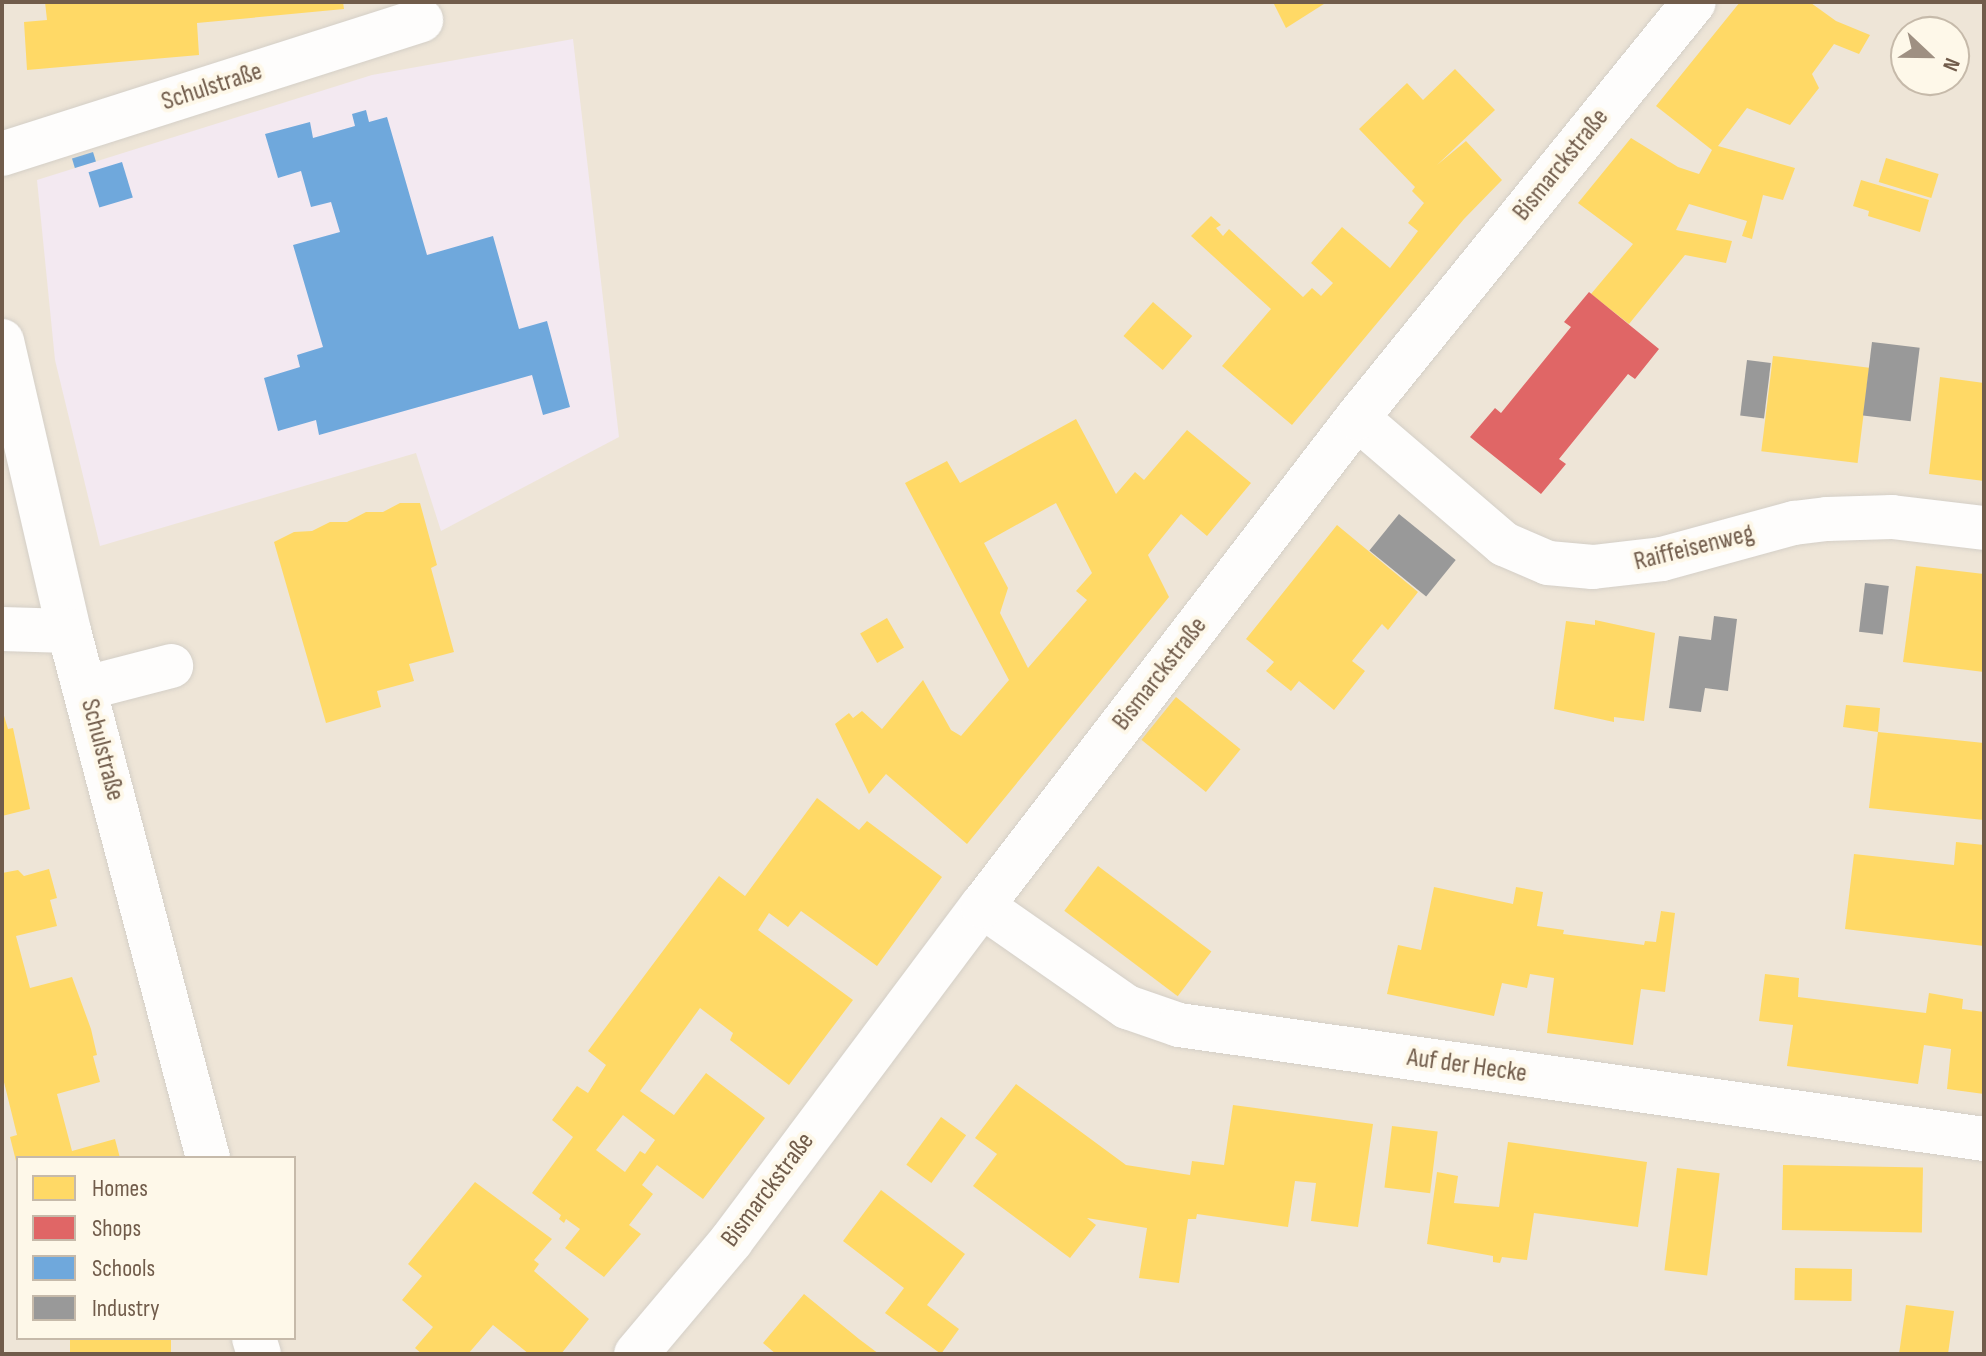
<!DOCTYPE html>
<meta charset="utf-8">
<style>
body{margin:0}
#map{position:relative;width:1986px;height:1356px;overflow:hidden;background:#f5f2e9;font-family:"Sofia Sans Condensed",sans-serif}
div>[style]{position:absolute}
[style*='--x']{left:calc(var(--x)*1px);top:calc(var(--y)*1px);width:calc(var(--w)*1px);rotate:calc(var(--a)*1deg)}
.residential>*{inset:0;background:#eee5d7}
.education>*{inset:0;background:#f3e9f1}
.homes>*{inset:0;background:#ffd966;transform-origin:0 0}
.shops>*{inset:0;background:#e06666}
.schools>*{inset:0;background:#6fa8dc;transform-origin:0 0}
.industry>*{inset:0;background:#999;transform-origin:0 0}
.roads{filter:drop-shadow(0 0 2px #d4cfc7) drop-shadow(0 0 2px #d4cfc7)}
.minor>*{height:44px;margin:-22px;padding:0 22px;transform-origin:22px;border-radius:22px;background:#fefdfc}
span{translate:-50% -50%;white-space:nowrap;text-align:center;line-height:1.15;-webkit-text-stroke:8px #fef8e9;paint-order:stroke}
.street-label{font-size:26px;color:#715c4b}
.frame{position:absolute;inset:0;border:4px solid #715c4b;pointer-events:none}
.legend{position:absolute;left:16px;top:1156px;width:280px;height:184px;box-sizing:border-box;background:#fef8e9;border:2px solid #c6baaa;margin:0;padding:10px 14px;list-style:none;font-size:24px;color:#715c4b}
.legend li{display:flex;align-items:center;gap:16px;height:40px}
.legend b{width:40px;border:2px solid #c6baaa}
.north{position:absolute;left:1890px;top:16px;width:80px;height:80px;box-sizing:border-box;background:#fef8e9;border:2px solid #c6baaa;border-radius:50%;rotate:112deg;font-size:22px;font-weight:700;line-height:32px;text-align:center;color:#715c4b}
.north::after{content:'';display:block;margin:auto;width:28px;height:36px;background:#9f9082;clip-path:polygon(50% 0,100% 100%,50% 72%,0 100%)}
</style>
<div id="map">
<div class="residential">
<i style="clip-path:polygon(evenodd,2px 2px,1984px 2px,1984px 1354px,2px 1354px,2px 2px,1906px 32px,1954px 32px,1954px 80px,1906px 80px,1906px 32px,2px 2px,18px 1158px,294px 1158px,294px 1338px,18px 1338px,18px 1158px)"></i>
</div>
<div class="education">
<i style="clip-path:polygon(573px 39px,619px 437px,441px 531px,416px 453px,100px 546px,55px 360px,37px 180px,372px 75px)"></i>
</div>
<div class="homes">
<i style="clip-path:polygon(45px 2px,343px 2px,344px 9px,197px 23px,199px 55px,27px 70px,24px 22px,47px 20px)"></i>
<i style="clip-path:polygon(1273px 2px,1327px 2px,1286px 28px)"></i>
<i style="clip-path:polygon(1740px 2px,1811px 3px,1836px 21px,1870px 35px,1859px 54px,1834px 44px,1812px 74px,1819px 88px,1790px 125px,1747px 108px,1718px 146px,1795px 168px,1783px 200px,1763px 195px,1752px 239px,1742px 236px,1747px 221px,1689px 204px,1676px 230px,1732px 241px,1726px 263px,1685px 255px,1629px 324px,1591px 294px,1633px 244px,1578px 203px,1631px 138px,1678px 167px,1699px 174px,1712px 150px,1656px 106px)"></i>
<i style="clip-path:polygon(1455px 69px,1495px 110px,1437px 165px,1466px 141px,1502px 180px,1464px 219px,1292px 425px,1222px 366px,1271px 309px,1191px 236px,1211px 216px,1221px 225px,1216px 228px,1223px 236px,1229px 229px,1303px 297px,1312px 288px,1321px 296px,1333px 283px,1311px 263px,1342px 227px,1390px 268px,1418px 231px,1408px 223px,1424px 203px,1412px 191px,1415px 187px,1359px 129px,1407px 83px,1423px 100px)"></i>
<i style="left:1886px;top:158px;width:55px;height:25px;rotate:17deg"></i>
<i style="clip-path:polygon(1861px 180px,1929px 200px,1920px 232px,1868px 216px,1869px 211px,1853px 206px)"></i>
<i style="left:1153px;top:302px;width:52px;height:45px;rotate:41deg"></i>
<i style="left:1773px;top:356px;width:97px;height:96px;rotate:7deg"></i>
<i style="clip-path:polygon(1940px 377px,1984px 383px,1984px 481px,1929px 474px)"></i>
<i style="clip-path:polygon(evenodd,1076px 419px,1116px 494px,1135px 472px,1144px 480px,1187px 430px,1251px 483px,1207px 536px,1181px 514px,1148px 555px,1169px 597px,967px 844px,886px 774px,869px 794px,835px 724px,849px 713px,853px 718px,862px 711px,882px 729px,923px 680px,951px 730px,961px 736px,1009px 680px,905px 483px,947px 461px,960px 483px,1076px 419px,1056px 503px,1092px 573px,1076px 591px,1087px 600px,1028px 668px,1000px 613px,1008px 588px,984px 543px,1056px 503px)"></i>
<i style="clip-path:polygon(400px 503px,420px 503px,437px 565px,431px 568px,454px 652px,409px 664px,414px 681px,377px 691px,381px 707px,326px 723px,274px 542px,294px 532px,312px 531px,330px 522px,347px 522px,366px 512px,383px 512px)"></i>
<i style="clip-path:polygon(1337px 525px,1418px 592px,1388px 630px,1382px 624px,1352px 661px,1365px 671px,1334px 710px,1299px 681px,1291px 691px,1266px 671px,1274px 662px,1246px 639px)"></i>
<i style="clip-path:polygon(1916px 566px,1984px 574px,1984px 672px,1903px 662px)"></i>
<i style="left:887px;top:618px;width:34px;height:31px;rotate:60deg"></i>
<i style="clip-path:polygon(1595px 620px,1655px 633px,1644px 721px,1614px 717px,1614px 722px,1554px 709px,1566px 621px,1595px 625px)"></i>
<i style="left:1176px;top:697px;width:83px;height:55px;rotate:39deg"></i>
<i style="clip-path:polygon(1846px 705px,1880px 708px,1878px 732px,1984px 743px,1984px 820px,1869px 808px,1878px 732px,1843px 727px)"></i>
<i style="clip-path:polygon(2px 709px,8px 729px,13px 728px,30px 809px,2px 816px)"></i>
<i style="clip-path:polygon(evenodd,817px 798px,859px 830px,867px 821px,942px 877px,877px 966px,801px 911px,788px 927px,769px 913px,758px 930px,853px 1000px,789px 1085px,730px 1040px,733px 1033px,700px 1008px,640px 1091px,674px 1115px,706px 1073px,765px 1118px,703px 1199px,657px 1165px,642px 1185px,653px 1194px,629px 1225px,641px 1234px,604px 1277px,565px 1248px,580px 1229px,566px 1219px,564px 1223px,559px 1219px,561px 1215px,532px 1193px,573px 1137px,552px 1120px,577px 1086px,588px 1093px,606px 1065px,588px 1051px,719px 876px,745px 896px,817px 798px,623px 1115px,655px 1140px,645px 1154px,640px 1151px,625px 1172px,596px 1150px,623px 1115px)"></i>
<i style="clip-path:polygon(1956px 842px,1984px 845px,1984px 946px,1845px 929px,1854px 854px,1954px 865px)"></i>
<i style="left:1098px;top:866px;width:142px;height:56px;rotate:37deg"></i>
<i style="clip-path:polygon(49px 869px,57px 898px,50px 900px,57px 926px,16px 936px,30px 988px,72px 977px,91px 1029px,97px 1055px,93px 1056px,100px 1082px,57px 1094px,72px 1151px,115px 1139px,120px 1158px,18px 1158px,17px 1165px,10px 1137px,17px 1135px,2px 1074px,2px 873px,18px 870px,24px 876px)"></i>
<i style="clip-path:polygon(1434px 887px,1513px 904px,1516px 887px,1543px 892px,1537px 926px,1564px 930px,1563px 934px,1644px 945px,1645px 941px,1656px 942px,1661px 911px,1675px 913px,1665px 992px,1641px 989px,1633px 1045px,1547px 1033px,1554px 978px,1530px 974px,1527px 988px,1502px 983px,1494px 1016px,1387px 994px,1398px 945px,1421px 950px)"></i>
<i style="clip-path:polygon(1765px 974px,1799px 978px,1798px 997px,1926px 1013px,1929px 993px,1963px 999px,1962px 1009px,1984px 1012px,1984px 1094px,1947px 1089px,1951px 1049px,1924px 1045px,1918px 1084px,1787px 1066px,1793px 1025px,1759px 1021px)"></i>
<i style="clip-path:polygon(1016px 1084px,1126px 1165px,1190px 1175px,1192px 1161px,1224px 1165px,1233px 1105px,1373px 1124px,1358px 1227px,1311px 1221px,1316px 1183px,1295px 1181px,1288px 1227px,1197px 1214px,1196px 1219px,1188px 1219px,1179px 1283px,1139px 1278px,1147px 1228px,1087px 1218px,1096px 1225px,1070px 1258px,973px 1186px,997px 1154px,975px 1138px)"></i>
<i style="left:941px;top:1117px;width:31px;height:59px;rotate:36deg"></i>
<i style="left:1392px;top:1126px;width:46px;height:62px;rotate:7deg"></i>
<i style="clip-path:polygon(1508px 1142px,1647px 1162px,1638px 1227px,1534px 1213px,1527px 1260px,1502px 1257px,1500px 1263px,1493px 1262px,1493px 1256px,1427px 1244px,1437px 1172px,1458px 1176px,1454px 1203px,1499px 1207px)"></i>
<i style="left:1783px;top:1165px;width:140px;height:65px;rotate:1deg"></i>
<i style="left:1677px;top:1168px;width:43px;height:103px;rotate:7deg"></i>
<i style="clip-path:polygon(475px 1182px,552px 1239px,534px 1260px,539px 1264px,534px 1271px,589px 1319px,561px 1354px,529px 1354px,493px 1325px,468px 1354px,422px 1354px,415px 1348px,433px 1327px,402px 1300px,422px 1276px,408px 1264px)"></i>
<i style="clip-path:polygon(881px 1190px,965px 1254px,927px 1305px,959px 1329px,941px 1354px,885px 1313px,904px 1288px,843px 1241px)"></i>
<i style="left:1795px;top:1268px;width:57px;height:32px;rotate:1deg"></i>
<i style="clip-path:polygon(804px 1294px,859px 1339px,879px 1354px,776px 1354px,763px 1343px)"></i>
<i style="clip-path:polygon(1906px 1305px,1954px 1311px,1948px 1354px,1899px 1354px)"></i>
<i style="left:70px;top:1338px;width:101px;height:16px"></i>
</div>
<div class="shops">
<i style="clip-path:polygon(1589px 292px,1659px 349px,1635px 379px,1628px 374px,1559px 459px,1566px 464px,1541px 494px,1470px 437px,1495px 408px,1501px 413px,1571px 327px,1564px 322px)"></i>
</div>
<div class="schools">
<i style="clip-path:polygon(366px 110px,369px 122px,387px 117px,427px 255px,493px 236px,519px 329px,547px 321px,570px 407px,543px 415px,532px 375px,319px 435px,316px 420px,278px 431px,264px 378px,300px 367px,297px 355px,323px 347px,293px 245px,340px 232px,331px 202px,311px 207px,301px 171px,278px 178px,265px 134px,310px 122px,313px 138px,355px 126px,352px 114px)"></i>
<i style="left:93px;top:152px;width:10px;height:22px;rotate:73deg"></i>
<i style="left:122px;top:162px;width:37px;height:35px;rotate:73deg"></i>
</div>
<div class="industry">
<i style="left:1872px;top:342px;width:48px;height:74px;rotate:7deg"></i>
<i style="left:1747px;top:360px;width:24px;height:56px;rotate:7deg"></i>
<i style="left:1399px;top:514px;width:73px;height:47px;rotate:39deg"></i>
<i style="left:1865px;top:583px;width:24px;height:49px;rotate:7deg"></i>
<i style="clip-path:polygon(1714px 616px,1737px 619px,1728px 691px,1705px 688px,1701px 712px,1669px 708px,1679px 636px,1711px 640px)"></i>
</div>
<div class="roads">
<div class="minor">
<i style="--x:2;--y:154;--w:440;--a:-17.7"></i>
<i style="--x:2;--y:341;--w:298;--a:77"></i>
<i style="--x:69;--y:631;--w:545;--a:75.22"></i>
<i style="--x:1357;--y:418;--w:194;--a:40.6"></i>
<i style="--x:1504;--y:544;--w:48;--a:23.4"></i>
<i style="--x:1548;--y:563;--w:45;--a:5.1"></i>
<i style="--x:1593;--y:567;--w:69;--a:-6.6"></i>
<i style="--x:1662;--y:559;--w:137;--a:-15.3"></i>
<i style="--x:1794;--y:523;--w:33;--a:-7"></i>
<i style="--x:1827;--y:519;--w:65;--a:-1.8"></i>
<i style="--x:1892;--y:517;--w:93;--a:6.8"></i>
<i style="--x:2;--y:629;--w:67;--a:1.7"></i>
<i style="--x:86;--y:688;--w:88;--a:-14.5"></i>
<i style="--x:982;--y:906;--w:177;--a:34.9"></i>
<i style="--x:1127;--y:1007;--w:55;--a:19.1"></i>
<i style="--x:1179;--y:1025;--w:813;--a:8.06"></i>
<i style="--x:254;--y:1338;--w:17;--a:73"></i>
<i style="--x:636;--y:1354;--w:148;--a:-49.9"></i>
<i style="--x:731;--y:1241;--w:419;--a:-53.2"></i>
<i style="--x:982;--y:906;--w:615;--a:-52.46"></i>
<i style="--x:1357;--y:418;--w:535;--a:-50.99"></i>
</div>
</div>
<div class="street-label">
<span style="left:212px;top:87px;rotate:-18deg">Schulstraße</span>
<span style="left:1561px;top:165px;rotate:-51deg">Bismarckstraße</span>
<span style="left:1694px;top:548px;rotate:-14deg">Raiffeisenweg</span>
<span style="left:1160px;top:674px;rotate:-52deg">Bismarckstraße</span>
<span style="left:102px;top:750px;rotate:75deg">Schulstraße</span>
<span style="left:1467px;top:1066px;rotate:8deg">Auf der Hecke</span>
<span style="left:768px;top:1190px;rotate:-53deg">Bismarckstraße</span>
</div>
<div class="frame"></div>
<ul class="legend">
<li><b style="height:22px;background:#ffd966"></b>Homes</li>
<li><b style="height:22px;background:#e06666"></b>Shops</li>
<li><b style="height:22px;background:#6fa8dc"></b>Schools</li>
<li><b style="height:22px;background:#999"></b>Industry</li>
</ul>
<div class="north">N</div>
</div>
